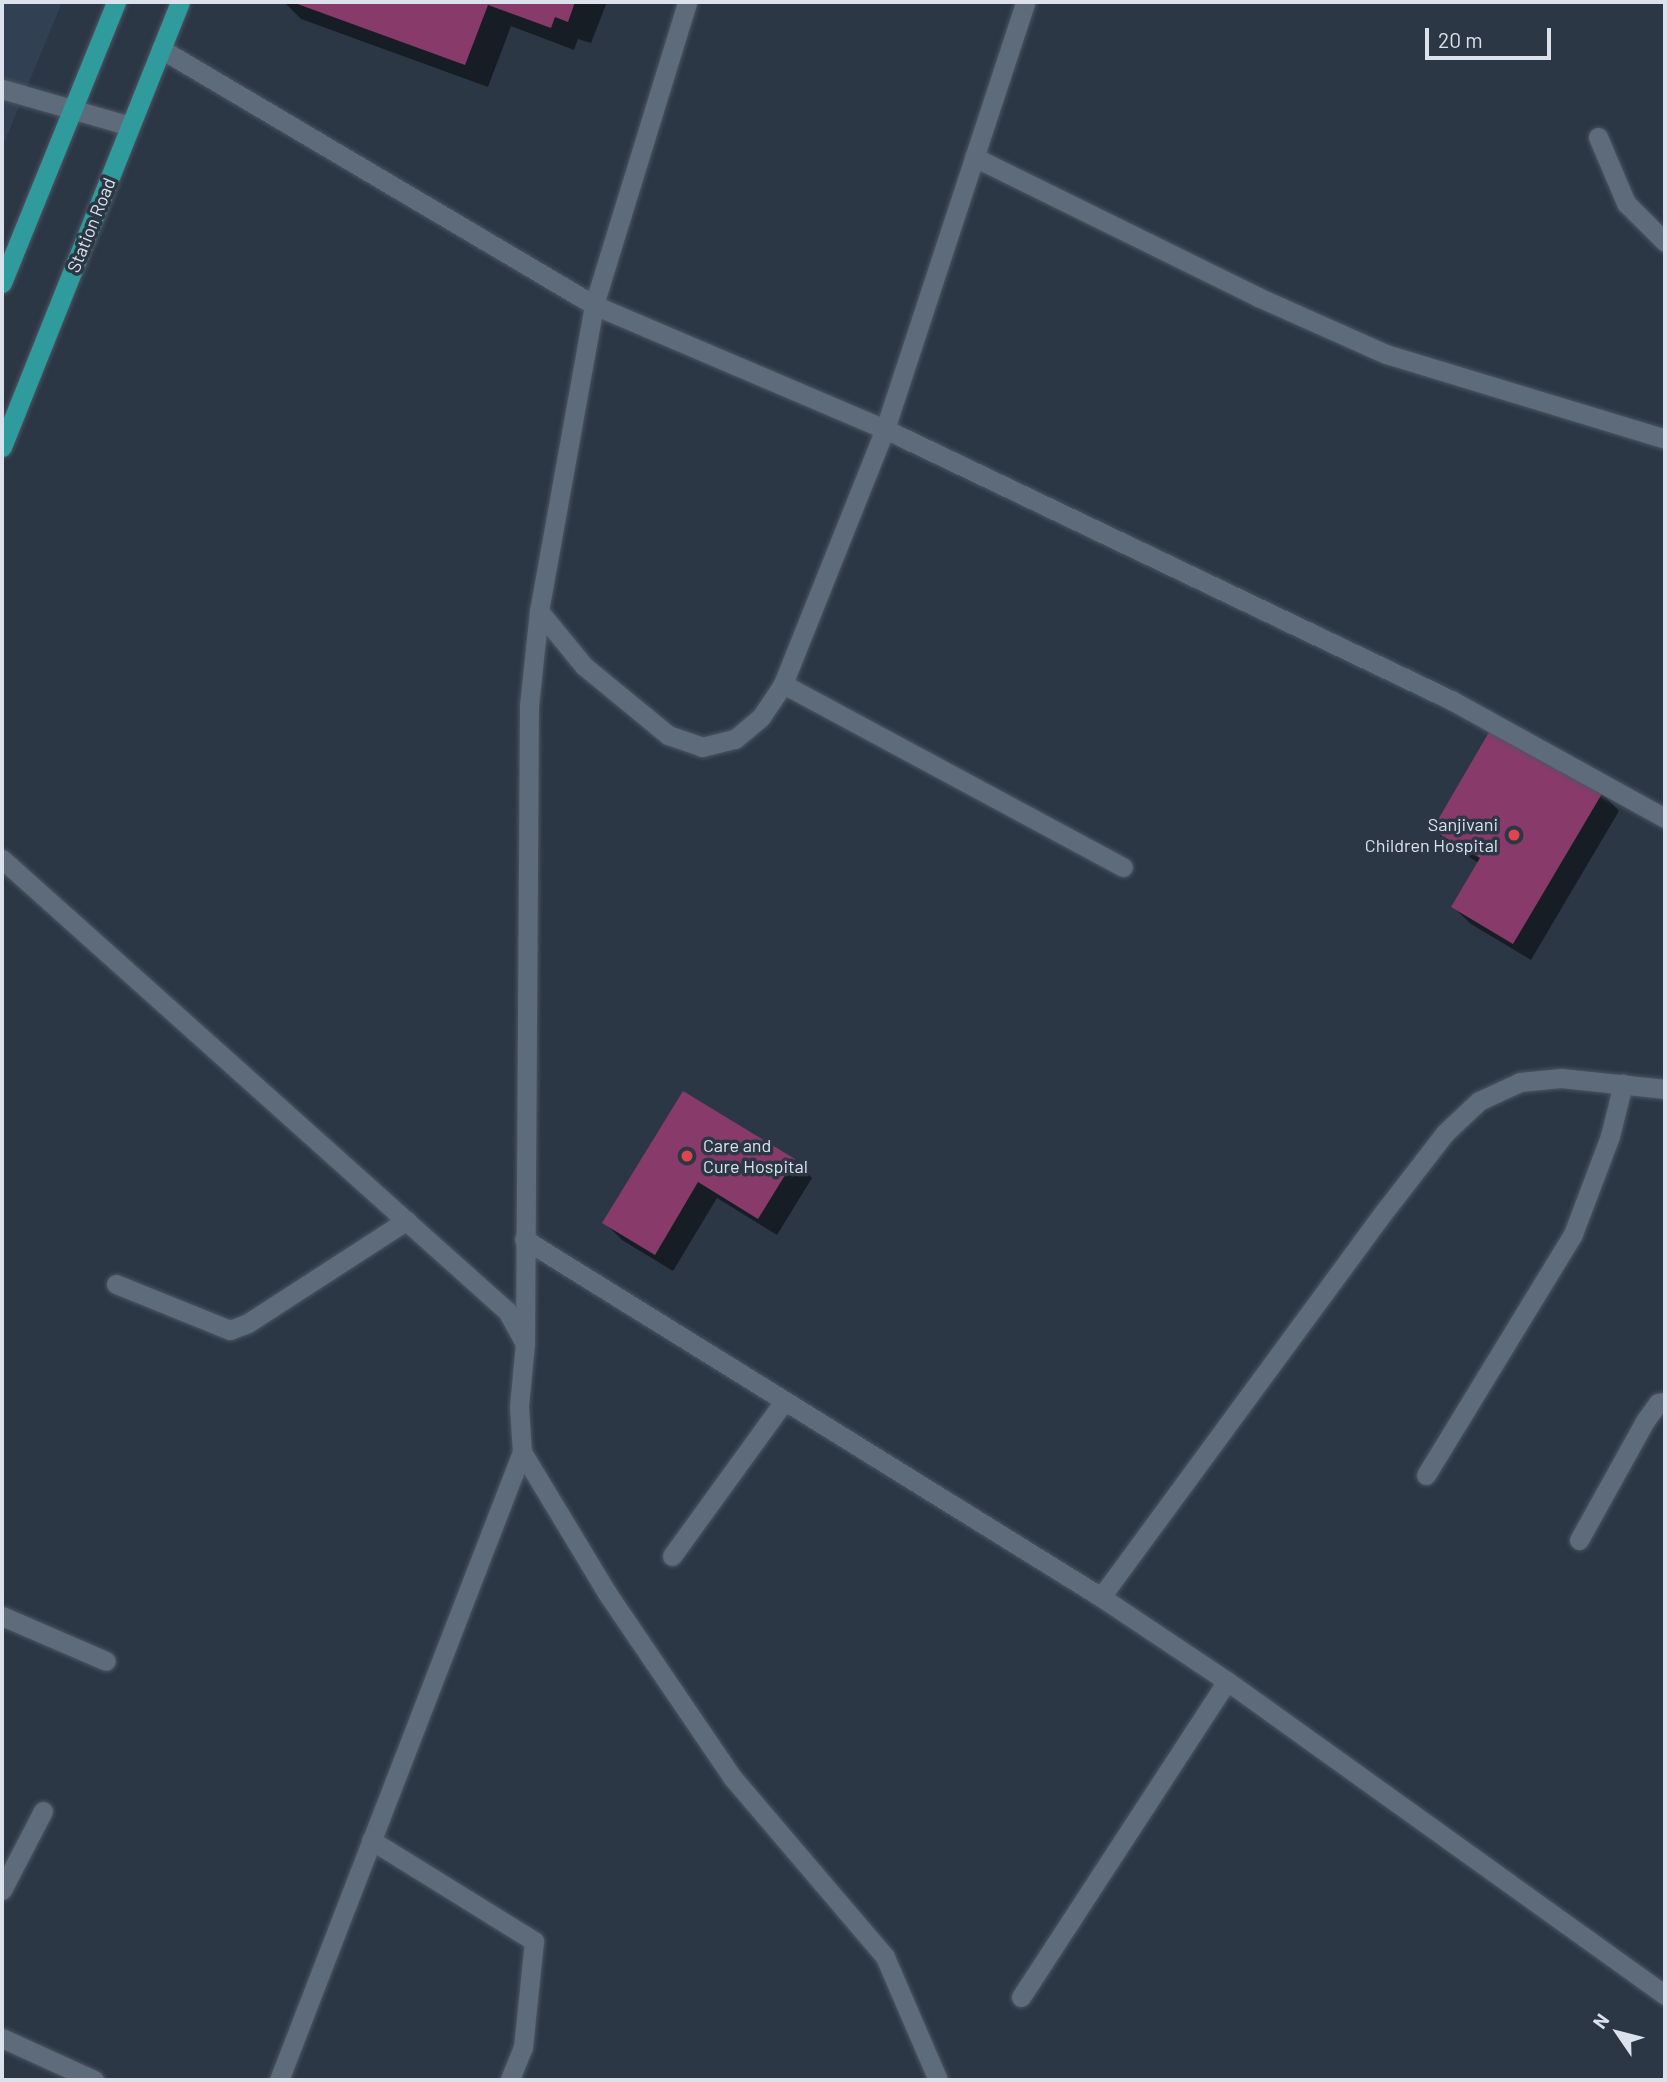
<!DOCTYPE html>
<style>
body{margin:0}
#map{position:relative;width:1667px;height:2082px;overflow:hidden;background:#2c3745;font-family:Barlow,sans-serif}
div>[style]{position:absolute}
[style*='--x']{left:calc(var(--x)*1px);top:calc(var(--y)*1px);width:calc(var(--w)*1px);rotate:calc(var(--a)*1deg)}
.built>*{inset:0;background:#314153}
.shadow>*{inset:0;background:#0007}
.building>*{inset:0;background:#883b6a}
.roads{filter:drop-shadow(0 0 2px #4c5561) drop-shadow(0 0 2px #4c5561)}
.service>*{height:19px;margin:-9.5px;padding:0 9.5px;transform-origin:9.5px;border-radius:9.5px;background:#5e6b7a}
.minor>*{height:19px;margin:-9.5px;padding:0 9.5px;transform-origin:9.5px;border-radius:9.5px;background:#5e6b7a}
.primary>*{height:19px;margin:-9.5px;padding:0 9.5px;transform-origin:9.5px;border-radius:9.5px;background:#2f9b9c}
.dots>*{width:19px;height:19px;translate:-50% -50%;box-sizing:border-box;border:4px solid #2c3745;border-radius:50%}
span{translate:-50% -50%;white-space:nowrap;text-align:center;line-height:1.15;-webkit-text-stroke:7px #2c3745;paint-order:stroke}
.street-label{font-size:18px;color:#dbe2eb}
.poi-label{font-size:18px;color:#dbe2eb}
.right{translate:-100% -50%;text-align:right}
.left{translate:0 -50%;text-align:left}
.frame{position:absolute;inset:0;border:4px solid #dbe2eb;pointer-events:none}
.north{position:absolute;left:1583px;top:1998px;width:70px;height:70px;-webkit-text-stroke:5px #2c3745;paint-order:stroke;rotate:305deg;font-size:19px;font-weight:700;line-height:28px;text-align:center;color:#dbe2eb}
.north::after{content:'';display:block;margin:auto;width:24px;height:32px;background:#dbe2eb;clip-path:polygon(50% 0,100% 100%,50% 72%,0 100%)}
.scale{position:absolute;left:1425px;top:28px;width:126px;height:32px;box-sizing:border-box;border:4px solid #dbe2eb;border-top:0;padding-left:9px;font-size:21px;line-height:24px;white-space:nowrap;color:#dbe2eb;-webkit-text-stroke:5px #2c3745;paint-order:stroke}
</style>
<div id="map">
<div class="built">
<i style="clip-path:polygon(2px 2px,62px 2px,2px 148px)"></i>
</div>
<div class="shadow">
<i style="clip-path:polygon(284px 2px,607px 2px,591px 43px,578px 39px,574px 50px,511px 26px,488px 87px,301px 19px)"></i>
<i style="clip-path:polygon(1602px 793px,1619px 811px,1531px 960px,1471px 924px,1453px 907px,1479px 863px,1452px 847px,1434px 830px)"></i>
<i style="clip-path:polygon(684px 1093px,794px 1160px,812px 1178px,777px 1235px,717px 1198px,673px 1271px,622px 1240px,605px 1223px)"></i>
</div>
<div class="building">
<i style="clip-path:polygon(292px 2px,575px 2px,568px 22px,555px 17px,551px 28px,488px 5px,465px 65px)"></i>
<i style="clip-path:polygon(1492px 727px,1603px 792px,1513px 944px,1451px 907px,1480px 858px,1432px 830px)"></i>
<i style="clip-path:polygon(683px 1091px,795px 1159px,758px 1219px,698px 1182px,655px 1255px,602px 1223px)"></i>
</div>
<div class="roads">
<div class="service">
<i style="--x:2;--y:89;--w:133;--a:16.1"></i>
<i style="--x:116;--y:1284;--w:123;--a:22"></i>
<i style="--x:230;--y:1330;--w:19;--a:-21"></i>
<i style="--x:248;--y:1323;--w:189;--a:-32.9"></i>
<i style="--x:672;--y:1556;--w:191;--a:-54.1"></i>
<i style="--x:2;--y:1616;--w:113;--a:23.4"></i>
</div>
<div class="minor">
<i style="--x:161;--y:49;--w:503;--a:30.59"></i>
<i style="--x:594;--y:305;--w:316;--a:23.1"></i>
<i style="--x:885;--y:429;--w:628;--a:25.59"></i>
<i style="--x:1451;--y:700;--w:244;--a:28.9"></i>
<i style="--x:1598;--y:137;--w:72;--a:67"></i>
<i style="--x:1626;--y:203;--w:55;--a:45"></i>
<i style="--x:974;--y:157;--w:317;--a:26.2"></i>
<i style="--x:1258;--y:297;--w:140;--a:24"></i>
<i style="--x:1386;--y:354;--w:292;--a:16.9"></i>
<i style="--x:539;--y:611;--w:71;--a:50.7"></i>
<i style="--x:584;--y:666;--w:109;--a:39.4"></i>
<i style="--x:668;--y:735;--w:36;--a:19"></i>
<i style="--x:702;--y:747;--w:34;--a:-14"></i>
<i style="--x:735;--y:739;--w:34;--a:-40"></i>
<i style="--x:761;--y:717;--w:40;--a:-56"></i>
<i style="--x:783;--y:684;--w:275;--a:-68.2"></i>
<i style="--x:885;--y:429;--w:449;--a:-71.8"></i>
<i style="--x:783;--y:684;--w:386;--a:28.3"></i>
<i style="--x:2;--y:859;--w:678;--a:41.83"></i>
<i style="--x:507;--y:1311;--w:37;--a:61"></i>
<i style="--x:525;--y:1343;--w:64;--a:95.4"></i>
<i style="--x:519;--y:1407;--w:45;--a:86.2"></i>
<i style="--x:522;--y:1452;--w:165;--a:58.9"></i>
<i style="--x:607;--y:1593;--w:222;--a:55.8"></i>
<i style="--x:732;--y:1777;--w:236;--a:49.6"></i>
<i style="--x:885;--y:1957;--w:134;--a:66.7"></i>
<i style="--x:524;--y:1239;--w:679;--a:31.82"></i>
<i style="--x:1101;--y:1597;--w:151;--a:33.7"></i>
<i style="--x:1227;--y:1681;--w:539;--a:35.64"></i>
<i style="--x:525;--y:1342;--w:636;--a:-89.64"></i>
<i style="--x:529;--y:706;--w:96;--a:-84"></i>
<i style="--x:539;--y:611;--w:311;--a:-79.8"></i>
<i style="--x:594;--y:305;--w:317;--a:-72.9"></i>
<i style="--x:1426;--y:1475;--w:282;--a:-58.6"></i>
<i style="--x:1573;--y:1234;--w:105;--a:-69.3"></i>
<i style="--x:1610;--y:1136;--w:54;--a:-76"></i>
<i style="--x:1579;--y:1540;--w:136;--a:-61"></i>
<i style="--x:1645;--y:1421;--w:22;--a:-54"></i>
<i style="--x:1658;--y:1403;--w:7;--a:-8"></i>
<i style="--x:1101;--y:1597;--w:483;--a:-53.7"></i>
<i style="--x:1387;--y:1208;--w:95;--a:-52.3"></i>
<i style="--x:1445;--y:1133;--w:47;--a:-43.3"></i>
<i style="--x:1479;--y:1101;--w:45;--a:-24.9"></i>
<i style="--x:1520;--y:1082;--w:41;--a:-5.6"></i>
<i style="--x:1561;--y:1078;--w:105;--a:6"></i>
<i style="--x:371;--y:1840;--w:192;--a:31.8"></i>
<i style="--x:534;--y:1941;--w:107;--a:95.9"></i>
<i style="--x:523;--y:2047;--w:35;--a:112"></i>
<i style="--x:2;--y:1890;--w:89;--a:-62.6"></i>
<i style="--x:1021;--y:1997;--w:377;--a:-56.9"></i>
<i style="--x:2;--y:2038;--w:101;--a:24.5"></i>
<i style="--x:279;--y:2080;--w:673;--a:-68.85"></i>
</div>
<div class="primary">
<i style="--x:2;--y:283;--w:303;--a:-67.9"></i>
<i style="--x:2;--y:447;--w:479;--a:-68.2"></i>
</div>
</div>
<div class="dots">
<i style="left:1514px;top:835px;background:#e0444e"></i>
<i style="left:687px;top:1156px;background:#e0444e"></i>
</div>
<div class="street-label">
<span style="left:91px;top:225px;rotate:-68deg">Station Road</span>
</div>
<div class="poi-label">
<span class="right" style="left:1498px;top:835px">Sanjivani<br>Children Hospital</span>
<span class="left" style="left:703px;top:1156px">Care and<br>Cure Hospital</span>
</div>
<div class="frame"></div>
<div class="north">N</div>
<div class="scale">20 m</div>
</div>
